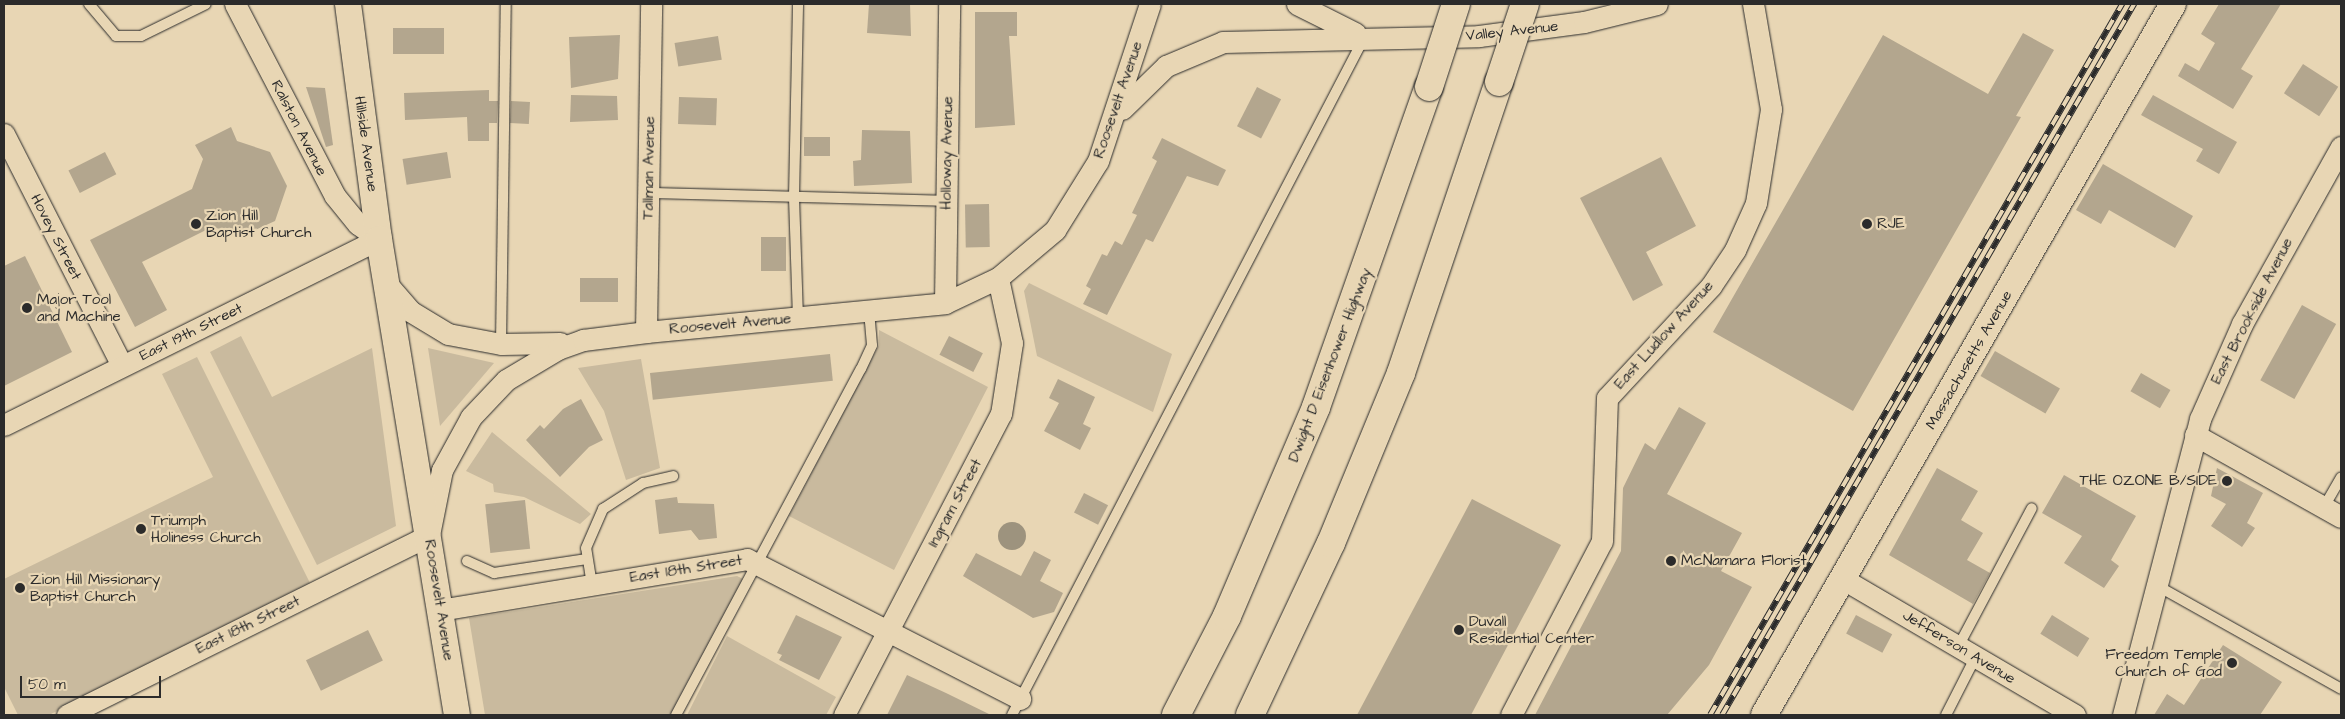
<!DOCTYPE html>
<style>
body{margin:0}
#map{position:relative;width:2345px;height:719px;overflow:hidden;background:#e8d6b4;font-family:"Architects Daughter",sans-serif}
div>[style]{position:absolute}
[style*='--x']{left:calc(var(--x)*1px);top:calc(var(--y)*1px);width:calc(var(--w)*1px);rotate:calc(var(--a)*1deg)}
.green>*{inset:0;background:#c9ba9e}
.water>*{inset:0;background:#9d937e}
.round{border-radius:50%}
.building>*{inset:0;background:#b3a68e;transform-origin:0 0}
.roads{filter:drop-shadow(0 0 1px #2b2b2b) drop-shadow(0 0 1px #2b2b2b)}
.service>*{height:10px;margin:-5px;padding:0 5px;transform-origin:5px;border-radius:5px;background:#e8d6b4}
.minor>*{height:21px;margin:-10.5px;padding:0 10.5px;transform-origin:10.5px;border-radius:10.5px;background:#e8d6b4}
.tertiary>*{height:26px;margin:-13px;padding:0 13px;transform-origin:13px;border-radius:13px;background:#e8d6b4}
.motorway>*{height:28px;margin:-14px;padding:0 14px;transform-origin:14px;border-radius:14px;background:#e8d6b4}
.rail>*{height:5.5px;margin-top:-2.75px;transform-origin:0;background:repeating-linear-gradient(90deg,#e8d6b4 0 11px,#2b2b2b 0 22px);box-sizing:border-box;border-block:1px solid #2b2b2b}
.bridges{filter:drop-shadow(0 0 1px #2b2b2b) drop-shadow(0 0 1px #2b2b2b)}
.motorway-bridge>*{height:28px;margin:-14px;padding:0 14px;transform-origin:14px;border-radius:14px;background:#e8d6b4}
.dots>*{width:14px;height:14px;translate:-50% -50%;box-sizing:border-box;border:2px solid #e8d6b4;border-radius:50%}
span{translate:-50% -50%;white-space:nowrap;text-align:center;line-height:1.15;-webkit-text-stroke:4.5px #e8d6b4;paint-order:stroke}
.street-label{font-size:15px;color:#2b2b2b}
.poi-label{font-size:15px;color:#2b2b2b}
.left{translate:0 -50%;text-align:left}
.right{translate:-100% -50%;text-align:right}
.frame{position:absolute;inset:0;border:5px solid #2b2b2b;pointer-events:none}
.scale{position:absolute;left:20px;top:676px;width:141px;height:22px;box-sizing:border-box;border:2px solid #2b2b2b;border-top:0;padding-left:6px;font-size:15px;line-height:18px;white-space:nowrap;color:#2b2b2b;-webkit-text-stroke:4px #e8d6b4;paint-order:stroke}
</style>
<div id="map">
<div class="green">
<i style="clip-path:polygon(1029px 283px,1172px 354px,1153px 412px,1037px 356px,1024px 291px)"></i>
<i style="clip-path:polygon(879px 330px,988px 387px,894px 570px,789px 516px,879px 345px)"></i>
<i style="clip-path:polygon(241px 336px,272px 397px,372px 348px,396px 526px,317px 565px,210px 352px)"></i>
<i style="clip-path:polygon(428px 348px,494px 363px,440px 426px)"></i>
<i style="clip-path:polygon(197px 357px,310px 583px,49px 715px,18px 715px,4px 687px,4px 579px,213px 477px,162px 374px)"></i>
<i style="clip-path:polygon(641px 359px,660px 468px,626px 480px,604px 411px,578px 368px)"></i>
<i style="clip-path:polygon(492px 432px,591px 514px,580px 524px,524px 497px,494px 492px,493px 484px,466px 471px)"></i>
<i style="clip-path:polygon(737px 576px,743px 579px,671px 715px,485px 715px,469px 618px)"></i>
<i style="clip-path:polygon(727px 636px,836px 697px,826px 715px,687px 715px)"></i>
</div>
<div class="water">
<i class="round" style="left:998px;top:522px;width:28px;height:28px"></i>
</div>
<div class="building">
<i style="clip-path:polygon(869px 4px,910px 4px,911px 36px,867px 33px)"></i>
<i style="clip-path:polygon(2219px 4px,2281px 4px,2241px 69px,2253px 76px,2233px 109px,2178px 76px,2185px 63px,2199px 71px,2215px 43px,2201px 34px)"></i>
<i style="clip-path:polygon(975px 12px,1017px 12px,1017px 36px,1009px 36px,1015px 125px,975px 128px)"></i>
<i style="left:393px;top:28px;width:51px;height:26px"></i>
<i style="clip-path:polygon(2023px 33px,2054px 50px,2016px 116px,2021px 117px,1853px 411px,1713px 332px,1883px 35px,1988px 94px)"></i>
<i style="clip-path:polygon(620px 35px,618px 79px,571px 88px,569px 37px)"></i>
<i style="left:718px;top:36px;width:24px;height:44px;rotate:81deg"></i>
<i style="left:2303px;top:64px;width:42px;height:35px;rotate:33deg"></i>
<i style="clip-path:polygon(306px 87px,325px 88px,333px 145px,326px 147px)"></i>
<i style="left:1257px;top:87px;width:27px;height:44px;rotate:27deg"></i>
<i style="clip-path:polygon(489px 90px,489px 101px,498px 101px,497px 123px,489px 123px,489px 141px,468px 141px,467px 117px,405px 120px,404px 93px)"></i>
<i style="clip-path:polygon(2153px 95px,2237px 142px,2219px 174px,2196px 161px,2203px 149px,2141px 115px)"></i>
<i style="clip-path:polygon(617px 96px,618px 120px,570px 122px,571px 95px)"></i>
<i style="left:679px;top:97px;width:38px;height:27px;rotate:2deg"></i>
<i style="left:511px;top:101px;width:19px;height:22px;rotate:3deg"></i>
<i style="clip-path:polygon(231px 127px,237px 141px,270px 152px,287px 186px,275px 221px,244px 235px,212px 227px,142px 262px,167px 310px,135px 327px,90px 240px,192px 189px,203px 159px,195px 145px)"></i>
<i style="clip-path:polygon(862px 130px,910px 131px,912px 183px,854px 186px,853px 161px,861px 160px)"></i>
<i style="left:830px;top:137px;width:19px;height:26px;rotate:90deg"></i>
<i style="clip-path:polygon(1162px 138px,1226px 170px,1218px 186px,1187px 176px,1153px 242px,1146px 239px,1107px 315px,1083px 304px,1091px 289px,1086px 286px,1102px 254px,1107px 256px,1115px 241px,1122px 245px,1137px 215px,1132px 213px,1157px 161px,1152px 158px)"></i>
<i style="left:105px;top:152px;width:25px;height:41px;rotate:63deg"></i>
<i style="left:447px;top:152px;width:26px;height:45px;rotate:81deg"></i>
<i style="clip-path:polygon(1661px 157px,1696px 226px,1646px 252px,1663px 285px,1633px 301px,1580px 198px)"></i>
<i style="clip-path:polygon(2103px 164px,2193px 216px,2175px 248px,2109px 210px,2101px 224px,2076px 210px)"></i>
<i style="left:989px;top:204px;width:43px;height:24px;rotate:89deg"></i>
<i style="left:761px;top:237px;width:25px;height:34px"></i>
<i style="clip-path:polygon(25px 256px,72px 352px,4px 386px,4px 266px)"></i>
<i style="left:580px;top:278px;width:38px;height:24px"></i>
<i style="left:2302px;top:305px;width:39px;height:86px;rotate:29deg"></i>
<i style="left:949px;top:336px;width:38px;height:21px;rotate:27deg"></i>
<i style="left:1995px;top:351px;width:75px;height:29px;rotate:30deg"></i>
<i style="left:830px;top:354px;width:27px;height:181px;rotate:84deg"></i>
<i style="left:2141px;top:373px;width:34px;height:21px;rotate:30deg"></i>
<i style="clip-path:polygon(1058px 379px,1095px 397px,1083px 424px,1091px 428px,1080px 450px,1044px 431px,1059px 403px,1049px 398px)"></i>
<i style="clip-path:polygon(581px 399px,603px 440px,589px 447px,560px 477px,526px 440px,540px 425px,544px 429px,563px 409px)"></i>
<i style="clip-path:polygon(1679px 407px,1706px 423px,1667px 494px,1742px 533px,1721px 571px,1752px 587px,1709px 665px,1667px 715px,1535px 715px,1621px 551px,1623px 488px,1645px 443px,1655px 450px)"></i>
<i style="clip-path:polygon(1937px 468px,1978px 491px,1961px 520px,1983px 533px,1967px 560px,1990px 573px,1973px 604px,1889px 555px)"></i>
<i style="clip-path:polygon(2217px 468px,2263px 493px,2247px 523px,2255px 528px,2242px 547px,2211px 526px,2226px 504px,2211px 496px)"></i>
<i style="clip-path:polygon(2064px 475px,2136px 516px,2111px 560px,2119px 566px,2104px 588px,2064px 563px,2082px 536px,2042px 513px)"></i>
<i style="left:1084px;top:493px;width:27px;height:22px;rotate:27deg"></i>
<i style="clip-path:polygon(677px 497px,678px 503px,714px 504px,717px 538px,699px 540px,691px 530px,659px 534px,655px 500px)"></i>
<i style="clip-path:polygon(1472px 499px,1561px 545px,1471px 715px,1357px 715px)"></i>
<i style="left:525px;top:500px;width:49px;height:40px;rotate:84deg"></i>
<i style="clip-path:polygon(1034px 551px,1051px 560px,1040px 581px,1063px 593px,1054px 612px,1033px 618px,963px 576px,976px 553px,1021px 576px)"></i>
<i style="clip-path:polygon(796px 615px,842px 637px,819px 680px,779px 660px,782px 655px,777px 653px)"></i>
<i style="left:1856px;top:615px;width:41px;height:21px;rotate:28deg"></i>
<i style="left:2052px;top:615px;width:44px;height:22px;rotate:32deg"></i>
<i style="left:368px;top:630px;width:34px;height:69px;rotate:64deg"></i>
<i style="clip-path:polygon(2223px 645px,2282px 682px,2260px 715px,2154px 715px,2167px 694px,2184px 705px)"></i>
<i style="clip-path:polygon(907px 675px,946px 693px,991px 715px,887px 715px)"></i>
</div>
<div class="roads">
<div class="service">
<i style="--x:89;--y:4;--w:42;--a:49.8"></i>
<i style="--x:116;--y:36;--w:25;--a:0"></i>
<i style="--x:141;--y:36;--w:72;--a:-26.2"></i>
<i style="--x:649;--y:193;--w:298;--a:1.5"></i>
<i style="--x:798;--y:318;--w:121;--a:-91.9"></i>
<i style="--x:794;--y:197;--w:193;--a:-88.8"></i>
<i style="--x:501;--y:344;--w:340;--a:-89.2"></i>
<i style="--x:2324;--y:507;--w:34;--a:-60"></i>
<i style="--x:467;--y:561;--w:30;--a:24"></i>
<i style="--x:494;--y:573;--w:94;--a:-8.6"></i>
<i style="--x:592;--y:585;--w:37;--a:-99"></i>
<i style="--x:586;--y:548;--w:43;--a:-66.4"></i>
<i style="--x:603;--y:509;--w:48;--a:-33"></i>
<i style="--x:643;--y:483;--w:31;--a:-13"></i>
<i style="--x:2156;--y:585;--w:212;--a:29.3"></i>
<i style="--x:1958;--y:647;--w:157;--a:-62"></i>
<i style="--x:676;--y:715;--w:392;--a:-61.9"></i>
<i style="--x:861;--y:369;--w:26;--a:-65"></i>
<i style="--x:872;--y:345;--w:34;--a:-95"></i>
<i style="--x:1012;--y:715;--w:763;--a:-62.53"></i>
<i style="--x:1946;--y:715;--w:64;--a:-63"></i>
</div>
<div class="minor">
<i style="--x:235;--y:4;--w:216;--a:62.5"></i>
<i style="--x:335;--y:196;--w:36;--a:51"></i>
<i style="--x:358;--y:224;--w:26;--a:36"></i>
<i style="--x:1297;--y:4;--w:65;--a:26.6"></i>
<i style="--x:1122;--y:109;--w:62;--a:-44.3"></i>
<i style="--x:1166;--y:66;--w:62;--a:-22.8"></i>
<i style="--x:1223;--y:42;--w:256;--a:-1.3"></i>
<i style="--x:1479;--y:36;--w:106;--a:-7.6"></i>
<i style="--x:1584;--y:22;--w:75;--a:-13.9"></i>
<i style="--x:4;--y:134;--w:260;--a:63"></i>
<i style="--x:386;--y:283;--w:37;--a:49"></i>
<i style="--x:410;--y:311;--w:44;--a:31.2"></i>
<i style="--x:448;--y:334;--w:54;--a:10.7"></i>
<i style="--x:501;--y:344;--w:59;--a:-1"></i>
<i style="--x:945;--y:303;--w:299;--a:-89.2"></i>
<i style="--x:646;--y:332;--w:328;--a:-89.1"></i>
<i style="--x:4;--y:425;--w:419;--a:-26.4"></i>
<i style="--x:2195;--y:435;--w:167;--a:29.3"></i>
<i style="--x:1843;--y:579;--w:269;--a:30.4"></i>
<i style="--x:440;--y:610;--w:311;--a:-9.4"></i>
<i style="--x:747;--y:559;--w:307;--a:27.1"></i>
<i style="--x:67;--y:715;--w:404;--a:-26.4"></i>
<i style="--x:429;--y:535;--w:66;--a:-78.7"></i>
<i style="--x:442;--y:470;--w:60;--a:-61.3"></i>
<i style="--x:471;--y:417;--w:51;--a:-46.6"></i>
<i style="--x:506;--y:380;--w:61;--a:-30.8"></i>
<i style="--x:558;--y:349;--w:27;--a:-20"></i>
<i style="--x:583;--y:340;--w:64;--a:-7.2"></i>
<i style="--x:646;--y:332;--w:300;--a:-5.5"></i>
<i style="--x:945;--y:303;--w:59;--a:-25.3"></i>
<i style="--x:998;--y:278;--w:75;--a:-40.1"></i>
<i style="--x:1055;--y:230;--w:81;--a:-58.1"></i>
<i style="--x:1098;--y:161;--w:165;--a:-71.7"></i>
<i style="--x:844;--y:715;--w:339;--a:-62.5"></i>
<i style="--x:1001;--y:414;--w:72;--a:-81.2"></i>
<i style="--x:1012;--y:343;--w:66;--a:-102.2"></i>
<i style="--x:1511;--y:715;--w:196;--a:-62.4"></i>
<i style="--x:1602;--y:541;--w:143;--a:-88"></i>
<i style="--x:1607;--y:398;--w:153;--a:-47.1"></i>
<i style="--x:1711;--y:286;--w:43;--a:-56.3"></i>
<i style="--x:1735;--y:250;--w:51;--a:-65.9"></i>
<i style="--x:1756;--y:203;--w:95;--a:-80.9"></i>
<i style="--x:1771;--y:109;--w:107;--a:-99.7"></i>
<i style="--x:2123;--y:715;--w:306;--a:-75.4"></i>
<i style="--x:2200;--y:419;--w:104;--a:-66.1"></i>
<i style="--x:2242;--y:324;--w:203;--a:-60.8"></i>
</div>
<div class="tertiary">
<i style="--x:348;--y:4;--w:237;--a:82.5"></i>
<i style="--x:379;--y:239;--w:482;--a:80.7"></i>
<i style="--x:1764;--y:715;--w:820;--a:-60.09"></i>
</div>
<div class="motorway">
<i style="--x:1176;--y:715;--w:111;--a:-62.7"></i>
<i style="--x:1227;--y:616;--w:227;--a:-66.9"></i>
<i style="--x:1316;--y:407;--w:339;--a:-70.6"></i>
<i style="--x:1250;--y:715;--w:190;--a:-64.8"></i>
<i style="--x:1331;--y:543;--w:184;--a:-67.6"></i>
<i style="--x:1401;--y:373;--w:307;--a:-71.4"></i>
</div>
</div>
<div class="rail">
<i style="--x:1710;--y:715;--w:822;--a:-59.91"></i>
<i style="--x:1722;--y:715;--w:822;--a:-59.91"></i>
</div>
<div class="bridges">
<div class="motorway-bridge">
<i style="--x:1499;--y:82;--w:82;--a:-71.6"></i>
<i style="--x:1429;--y:87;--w:87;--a:-72"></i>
</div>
</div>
<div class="dots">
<i style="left:196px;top:224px;background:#2b2b2b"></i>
<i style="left:1867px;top:224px;background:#2b2b2b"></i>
<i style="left:27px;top:308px;background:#2b2b2b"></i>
<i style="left:2227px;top:481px;background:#2b2b2b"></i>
<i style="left:141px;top:529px;background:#2b2b2b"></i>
<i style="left:1671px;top:561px;background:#2b2b2b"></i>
<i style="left:20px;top:588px;background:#2b2b2b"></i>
<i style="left:1459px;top:630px;background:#2b2b2b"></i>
<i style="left:2232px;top:663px;background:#2b2b2b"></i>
</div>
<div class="street-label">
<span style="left:1512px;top:31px;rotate:-6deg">Valley Avenue</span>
<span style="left:1118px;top:100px;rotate:-71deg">Roosevelt Avenue</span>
<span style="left:299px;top:128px;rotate:63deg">Ralston Avenue</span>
<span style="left:366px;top:144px;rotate:82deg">Hillside Avenue</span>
<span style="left:947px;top:153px;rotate:-89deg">Holloway Avenue</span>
<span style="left:649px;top:168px;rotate:-89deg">Tallman Avenue</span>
<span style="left:56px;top:237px;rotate:63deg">Hovey Street</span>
<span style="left:2252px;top:311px;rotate:-63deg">East Brookside Avenue</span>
<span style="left:730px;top:324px;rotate:-5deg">Roosevelt Avenue</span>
<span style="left:191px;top:332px;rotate:-26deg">East 19th Street</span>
<span style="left:1664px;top:335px;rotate:-48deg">East Ludlow Avenue</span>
<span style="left:1969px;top:360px;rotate:-60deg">Massachusetts Avenue</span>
<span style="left:1330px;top:365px;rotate:-69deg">Dwight D Eisenhower Highway</span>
<span style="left:955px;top:503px;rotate:-62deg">Ingram Street</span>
<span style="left:686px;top:569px;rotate:-9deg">East 18th Street</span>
<span style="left:439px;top:600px;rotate:81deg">Roosevelt Avenue</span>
<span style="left:248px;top:625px;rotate:-26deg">East 18th Street</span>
<span style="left:1959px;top:647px;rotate:31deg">Jefferson Avenue</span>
</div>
<div class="poi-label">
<span class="left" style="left:206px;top:224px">Zion Hill<br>Baptist Church</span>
<span class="left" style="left:1877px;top:224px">RJE</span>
<span class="left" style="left:37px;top:308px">Major Tool<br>and Machine</span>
<span class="right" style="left:2217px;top:481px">THE OZONE B/SIDE</span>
<span class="left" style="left:151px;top:529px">Triumph<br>Holiness Church</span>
<span class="left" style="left:1681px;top:561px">McNamara Florist</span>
<span class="left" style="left:30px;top:588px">Zion Hill Missionary<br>Baptist Church</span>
<span class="left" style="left:1469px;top:630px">Duvall<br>Residential Center</span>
<span class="right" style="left:2222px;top:663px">Freedom Temple<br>Church of God</span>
</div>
<div class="frame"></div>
<div class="scale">50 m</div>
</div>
